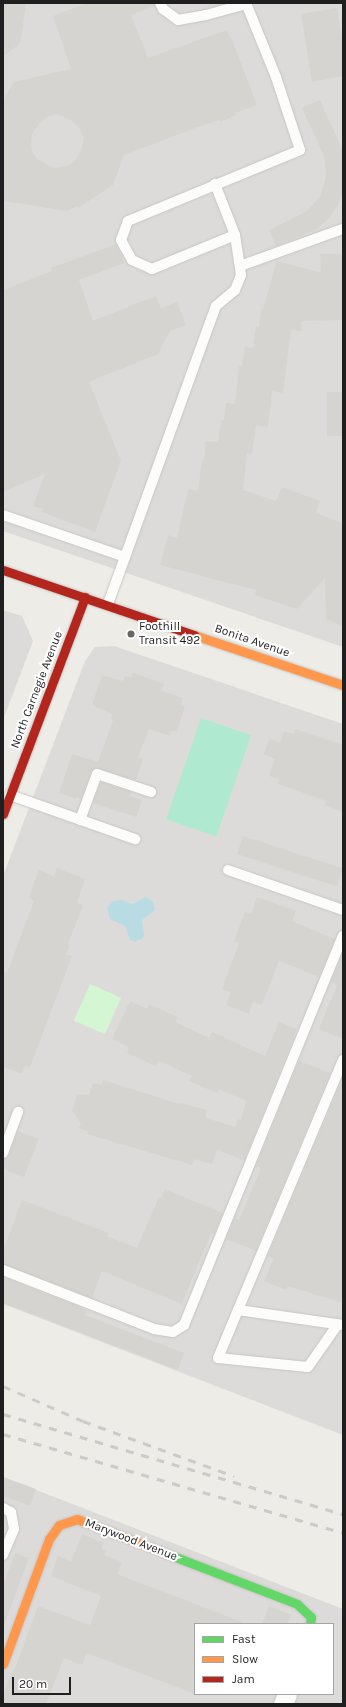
<!DOCTYPE html>
<style>
body{margin:0}
#map{position:relative;width:346px;height:1707px;overflow:hidden;background:#eeece7;font-family:Karla,sans-serif}
div>[style]{position:absolute}
[style*='--x']{left:calc(var(--x)*1px);top:calc(var(--y)*1px);width:calc(var(--w)*1px);rotate:calc(var(--a)*1deg)}
.residential>*{inset:0;background:#dddbd9}
.park>*{inset:0;background:#d4f6d3;transform-origin:0 0}
.pitch>*{inset:0;background:#afe9cf;transform-origin:0 0}
.water>*{inset:0;background:#b8dbe4}
.building>*{inset:0;background:#d6d4d0;transform-origin:0 0}
.roads{filter:drop-shadow(0 0 1px #c6c6c3) drop-shadow(0 0 1px #c6c6c3)}
.lane>*{height:10px;margin:-5px;padding:0 5px;transform-origin:5px;border-radius:5px;background:#fcfcfb}
.street>*{height:19px;margin:-9.5px;padding:0 9.5px;transform-origin:9.5px;border-radius:9.5px;background:#fcfcfb}
.fast>*{height:9px;margin:-4.5px;padding:0 4.5px;transform-origin:4.5px;border-radius:4.5px;background:#63d668}
.slow>*{height:9px;margin:-4.5px;padding:0 4.5px;transform-origin:4.5px;border-radius:4.5px;background:#ff974d}
.jam>*{height:9px;margin:-4.5px;padding:0 4.5px;transform-origin:4.5px;border-radius:4.5px;background:#b3261e}
.rail>*{height:3px;margin-top:-1.5px;transform-origin:0;background:repeating-linear-gradient(90deg,#cbcbca 0 8px,transparent 0 16px)}
.dots>*{width:11px;height:11px;translate:-50% -50%;box-sizing:border-box;border:2px solid #fff;border-radius:50%}
span{translate:-50% -50%;white-space:nowrap;text-align:center;line-height:1.15;-webkit-text-stroke:4px #fff;paint-order:stroke}
.poi-label{font-size:12px;color:#1f1f1f}
.left{translate:0 -50%;text-align:left}
.street-label{font-size:12px;color:#1f1f1f}
.frame{position:absolute;inset:0;border:4px solid #1f1f1f;pointer-events:none}
.legend{position:absolute;left:194px;top:1623px;width:140px;height:72px;box-sizing:border-box;background:#fff;border:1px solid #a5a5a5;margin:0;padding:5px 7px;list-style:none;font-size:12px;color:#1f1f1f}
.legend li{display:flex;align-items:center;gap:8px;height:20px}
.legend b{width:20px;border:1px solid #a5a5a5}
.scale{position:absolute;left:12px;top:1677px;width:59px;height:18px;box-sizing:border-box;border:2px solid #1f1f1f;border-top:0;padding-left:5px;font-size:12px;line-height:14px;white-space:nowrap;color:#1f1f1f;-webkit-text-stroke:3px #fff;paint-order:stroke}
</style>
<div id="map">
<div class="residential">
<i style="clip-path:polygon(3px 3px,343px 3px,343px 647px,3px 531px)"></i>
<i style="clip-path:polygon(3px 610px,22px 616px,33px 641px,3px 720px)"></i>
<i style="clip-path:polygon(114px 646px,343px 724px,343px 1435px,3px 1304px,3px 876px,85px 661px,95px 647px)"></i>
<i style="clip-path:polygon(evenodd,3px 1477px,343px 1609px,343px 1704px,3px 1704px,3px 1477px,195px 1624px,333px 1624px,333px 1694px,195px 1694px,195px 1624px)"></i>
</div>
<div class="park">
<i style="left:90px;top:984px;width:34px;height:40px;rotate:24deg"></i>
</div>
<div class="pitch">
<i style="left:201px;top:718px;width:53px;height:107px;rotate:19deg"></i>
</div>
<div class="water">
<i style="clip-path:polygon(145px 897px,153px 901px,155px 910px,142px 920px,144px 934px,143px 938px,135px 942px,130px 940px,125px 926px,110px 919px,107px 908px,113px 901px,122px 900px,131px 904px,135px 903px)"></i>
</div>
<div class="building">
<i style="clip-path:polygon(3px 3px,26px 3px,21px 40px,18px 45px,3px 57px)"></i>
<i style="clip-path:polygon(evenodd,87px 3px,154px 3px,154px 6px,131px 15px,148px 58px,227px 30px,230px 37px,231px 37px,257px 105px,235px 113px,236px 115px,220px 122px,219px 120px,195px 128px,124px 155px,113px 185px,78px 208px,77px 206px,68px 211px,3px 201px,3px 100px,14px 82px,71px 69px,53px 16px,87px 3px,56px 114px,71px 120px,79px 128px,84px 138px,82px 148px,77px 158px,70px 165px,54px 168px,38px 160px,32px 151px,31px 142px,32px 134px,41px 121px,47px 117px,56px 114px)"></i>
<i style="clip-path:polygon(337px 8px,343px 43px,343px 76px,312px 82px,301px 14px)"></i>
<i style="clip-path:polygon(320px 100px,343px 151px,343px 194px,338px 205px,329px 218px,317px 229px,276px 246px,269px 230px,307px 211px,321px 195px,325px 181px,326px 172px,324px 156px,302px 108px)"></i>
<i style="clip-path:polygon(116px 244px,124px 263px,79px 280px,93px 321px,156px 296px,161px 308px,177px 302px,186px 325px,170px 331px,158px 354px,89px 382px,121px 461px,95px 532px,42px 512px,43px 509px,33px 506px,45px 474px,3px 492px,3px 290px,52px 271px,51px 268px)"></i>
<i style="clip-path:polygon(320px 254px,343px 254px,343px 320px,302px 321px,301px 331px,291px 330px,283px 393px,272px 391px,268px 427px,256px 425px,252px 454px,247px 453px,243px 490px,276px 501px,282px 487px,320px 501px,316px 513px,343px 523px,343px 626px,326px 619px,325px 578px,297px 609px,255px 595px,256px 590px,160px 565px,168px 535px,177px 538px,188px 489px,198px 491px,202px 459px,204px 460px,206px 441px,218px 442px,221px 420px,224px 420px,226px 403px,235px 404px,239px 366px,242px 366px,245px 347px,253px 348px,256px 326px,259px 327px,261px 309px,263px 309px,277px 261px,321px 273px)"></i>
<i style="left:343px;top:392px;width:44px;height:16px;rotate:90deg"></i>
<i style="clip-path:polygon(133px 673px,164px 684px,162px 691px,183px 698px,181px 705px,185px 706px,177px 732px,172px 730px,170px 736px,149px 729px,138px 757px,143px 759px,136px 780px,96px 768px,91px 772px,81px 799px,77px 797px,76px 799px,59px 793px,72px 754px,98px 762px,113px 720px,111px 719px,112px 714px,92px 705px,102px 675px,123px 681px,125px 676px,131px 678px)"></i>
<i style="clip-path:polygon(296px 729px,343px 745px,343px 812px,325px 805px,326px 801px,278px 784px,279px 779px,269px 776px,275px 759px,263px 754px,270px 739px,280px 743px,284px 731px,294px 734px)"></i>
<i style="clip-path:polygon(101px 782px,131px 792px,130px 796px,142px 800px,136px 817px,93px 803px)"></i>
<i style="left:243px;top:836px;width:105px;height:19px;rotate:18deg"></i>
<i style="clip-path:polygon(57px 868px,85px 879px,77px 903px,83px 905px,68px 944px,70px 945px,66px 954px,72px 956px,30px 1067px,25px 1065px,22px 1074px,3px 1067px,3px 972px,7px 973px,34px 901px,30px 899px,29px 896px,39px 870px,54px 876px)"></i>
<i style="clip-path:polygon(257px 897px,296px 911px,292px 921px,335px 939px,319px 977px,279px 961px,262px 1005px,253px 1002px,249px 1014px,226px 1005px,231px 992px,222px 989px,239px 943px,234px 941px,242px 920px,245px 912px,251px 914px)"></i>
<i style="clip-path:polygon(343px 953px,343px 1039px,319px 1029px,337px 985px,331px 982px)"></i>
<i style="clip-path:polygon(130px 1001px,147px 1009px,149px 1004px,178px 1017px,175px 1022px,209px 1038px,212px 1032px,265px 1056px,279px 1022px,297px 1029px,244px 1161px,217px 1149px,212px 1164px,194px 1159px,192px 1165px,87px 1134px,88px 1131px,79px 1128px,81px 1123px,72px 1111px,77px 1094px,89px 1095px,93px 1083px,102px 1085px,103px 1080px,179px 1104px,180px 1103px,206px 1110px,206px 1118px,236px 1127px,238px 1119px,241px 1120px,246px 1101px,219px 1089px,217px 1093px,189px 1081px,192px 1076px,158px 1060px,156px 1066px,127px 1053px,129px 1047px,112px 1039px)"></i>
<i style="clip-path:polygon(299px 1061px,330px 1073px,256px 1251px,226px 1239px,235px 1218px,239px 1220px,261px 1168px,256px 1166px)"></i>
<i style="clip-path:polygon(343px 1078px,343px 1303px,288px 1286px,286px 1290px,264px 1281px,274px 1258px,268px 1256px)"></i>
<i style="clip-path:polygon(18px 1131px,39px 1139px,24px 1177px,3px 1169px,3px 1159px,9px 1156px)"></i>
<i style="clip-path:polygon(165px 1189px,223px 1213px,214px 1234px,211px 1233px,182px 1304px,102px 1271px,92px 1298px,3px 1264px,3px 1251px,22px 1200px,109px 1233px,107px 1236px,137px 1248px,159px 1197px,161px 1198px)"></i>
<i style="clip-path:polygon(3px 1277px,87px 1310px,85px 1315px,184px 1353px,178px 1370px,3px 1303px)"></i>
<i style="clip-path:polygon(3px 1477px,36px 1489px,30px 1506px,3px 1496px)"></i>
<i style="clip-path:polygon(82px 1534px,104px 1543px,101px 1549px,106px 1551px,104px 1555px,122px 1562px,117px 1574px,242px 1622px,241px 1624px,195px 1624px,195px 1694px,87px 1653px,82px 1665px,64px 1658px,46px 1704px,3px 1704px,3px 1694px,11px 1674px,15px 1668px,38px 1606px,90px 1625px,101px 1596px,51px 1576px,58px 1556px,71px 1562px)"></i>
<i style="clip-path:polygon(15px 1553px,29px 1558px,3px 1628px,3px 1585px)"></i>
<i style="clip-path:polygon(269px 1606px,291px 1615px,287px 1624px,262px 1624px)"></i>
</div>
<div class="roads">
<div class="lane">
<i style="--x:160;--y:3;--w:7;--a:63"></i>
<i style="--x:163;--y:9;--w:19;--a:36"></i>
<i style="--x:178;--y:20;--w:28;--a:-10"></i>
<i style="--x:206;--y:15;--w:41;--a:-15.4"></i>
<i style="--x:235;--y:235;--w:90;--a:157.7"></i>
<i style="--x:152;--y:269;--w:22;--a:-156"></i>
<i style="--x:132;--y:260;--w:23;--a:-119"></i>
<i style="--x:121;--y:240;--w:20;--a:-70"></i>
<i style="--x:128;--y:221;--w:186;--a:-22.4"></i>
<i style="--x:300;--y:150;--w:77;--a:-108.2"></i>
<i style="--x:276;--y:77;--w:80;--a:-112.1"></i>
<i style="--x:240;--y:266;--w:109;--a:-19.8"></i>
<i style="--x:3;--y:515;--w:129;--a:19"></i>
<i style="--x:108;--y:604;--w:317;--a:-70.1"></i>
<i style="--x:216;--y:306;--w:25;--a:-40"></i>
<i style="--x:235;--y:290;--w:16;--a:-68"></i>
<i style="--x:241;--y:275;--w:40;--a:-98.5"></i>
<i style="--x:235;--y:235;--w:55;--a:-111.4"></i>
<i style="--x:10;--y:795;--w:133;--a:19.4"></i>
<i style="--x:80;--y:820;--w:49;--a:-69.7"></i>
<i style="--x:97;--y:774;--w:57;--a:18.4"></i>
<i style="--x:228;--y:870;--w:122;--a:19.2"></i>
<i style="--x:343;--y:1060;--w:271;--a:112.8"></i>
<i style="--x:238;--y:1310;--w:106;--a:8.1"></i>
<i style="--x:3;--y:1153;--w:44;--a:-69.9"></i>
<i style="--x:3;--y:1270;--w:162;--a:21.3"></i>
<i style="--x:154;--y:1329;--w:19;--a:9"></i>
<i style="--x:173;--y:1332;--w:13;--a:-32"></i>
<i style="--x:184;--y:1325;--w:420;--a:-67.8"></i>
<i style="--x:238;--y:1310;--w:52;--a:112.6"></i>
<i style="--x:218;--y:1358;--w:90;--a:5.7"></i>
<i style="--x:308;--y:1367;--w:52;--a:-55.1"></i>
<i style="--x:3;--y:1508;--w:9;--a:27"></i>
<i style="--x:11;--y:1512;--w:17;--a:80"></i>
<i style="--x:14;--y:1529;--w:28;--a:113"></i>
</div>
<div class="street">
<i style="--x:283;--y:1704;--w:11;--a:-68"></i>
</div>
<div class="fast">
<i style="--x:160;--y:1551;--w:147;--a:21.1"></i>
<i style="--x:297;--y:1604;--w:19;--a:43"></i>
<i style="--x:311;--y:1617;--w:7;--a:98"></i>
</div>
<div class="slow">
<i style="--x:194;--y:635;--w:157;--a:18.6"></i>
<i style="--x:3;--y:1664;--w:133;--a:-69.8"></i>
<i style="--x:49;--y:1539;--w:17;--a:-54"></i>
<i style="--x:59;--y:1525;--w:19;--a:-18"></i>
<i style="--x:77;--y:1519;--w:89;--a:21.1"></i>
</div>
<div class="jam">
<i style="--x:3;--y:570;--w:202;--a:18.8"></i>
<i style="--x:3;--y:814;--w:232;--a:-69.3"></i>
</div>
</div>
<div class="rail">
<i style="--x:3;--y:1386;--w:87;--a:23.6"></i>
<i style="--x:83;--y:1421;--w:161;--a:20"></i>
<i style="--x:3;--y:1414;--w:354;--a:16.4"></i>
<i style="--x:3;--y:1434;--w:354;--a:16.2"></i>
</div>
<div class="dots">
<i style="left:131px;top:634px;background:#676765"></i>
</div>
<div class="poi-label">
<span class="left" style="left:139px;top:634px">Foothill<br>Transit 492</span>
</div>
<div class="street-label">
<span style="left:252px;top:641px;rotate:19deg">Bonita Avenue</span>
<span style="left:37px;top:690px;rotate:-69deg">North Carnegie Avenue</span>
<span style="left:131px;top:1540px;rotate:21deg">Marywood Avenue</span>
</div>
<div class="frame"></div>
<ul class="legend">
<li><b style="height:5px;background:#63d668"></b>Fast</li>
<li><b style="height:5px;background:#ff974d"></b>Slow</li>
<li><b style="height:5px;background:#b3261e"></b>Jam</li>
</ul>
<div class="scale">20 m</div>
</div>
